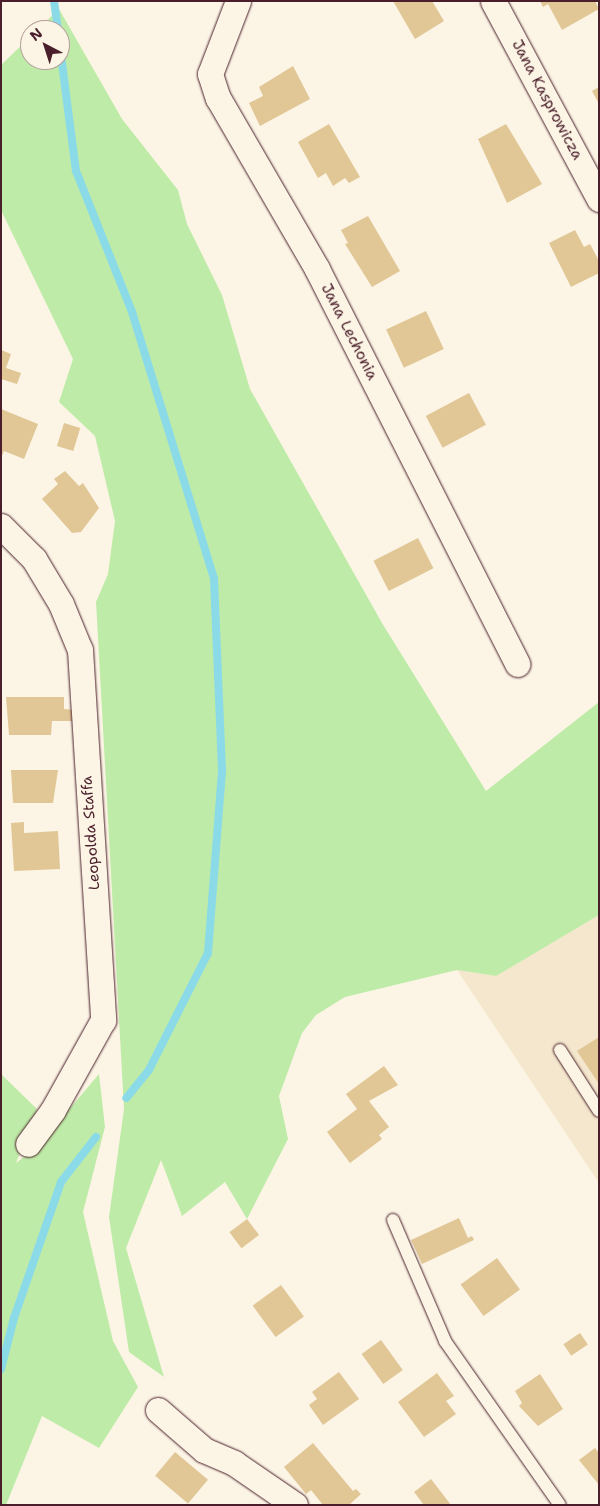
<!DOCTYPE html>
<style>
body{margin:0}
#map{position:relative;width:600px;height:1506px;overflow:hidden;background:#fcf5e5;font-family:"Shantell Sans",sans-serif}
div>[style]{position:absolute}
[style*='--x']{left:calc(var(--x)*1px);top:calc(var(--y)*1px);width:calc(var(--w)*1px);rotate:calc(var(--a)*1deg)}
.built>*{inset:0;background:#f4e7cd}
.green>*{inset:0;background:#bfeba8}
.stream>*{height:8px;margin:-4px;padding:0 4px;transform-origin:4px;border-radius:4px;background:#8bdae8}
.building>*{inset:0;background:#e1c696;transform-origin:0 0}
.roads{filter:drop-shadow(0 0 1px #4a1f2b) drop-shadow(0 0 1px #4a1f2b)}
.lane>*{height:12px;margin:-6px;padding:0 6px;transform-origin:6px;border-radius:6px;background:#fcf5e5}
.street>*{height:25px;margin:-12.5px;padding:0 12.5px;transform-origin:12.5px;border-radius:12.5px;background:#fcf5e5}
span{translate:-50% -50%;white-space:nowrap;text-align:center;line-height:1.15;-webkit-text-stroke:5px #fcf5e5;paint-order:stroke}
.street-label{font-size:15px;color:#4a1f2b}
.frame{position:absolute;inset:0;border:2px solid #4a1f2b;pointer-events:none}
.north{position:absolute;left:20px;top:20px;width:50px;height:50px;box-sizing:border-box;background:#fcf5e5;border:1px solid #b59f9b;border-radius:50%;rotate:320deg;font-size:14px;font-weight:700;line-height:20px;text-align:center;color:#4a1f2b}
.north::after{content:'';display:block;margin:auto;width:18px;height:22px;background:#4a1f2b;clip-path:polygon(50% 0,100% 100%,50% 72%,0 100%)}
</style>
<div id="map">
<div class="built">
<i style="clip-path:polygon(599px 915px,599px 1183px,457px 970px,496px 976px)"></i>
</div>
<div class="green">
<i style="clip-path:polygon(59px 9px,122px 119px,178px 190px,187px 224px,222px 295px,250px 389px,382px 623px,486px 791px,599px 702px,599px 915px,496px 976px,457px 970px,345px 997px,316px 1015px,302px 1033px,279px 1096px,288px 1139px,247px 1219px,225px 1182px,182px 1216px,161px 1160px,126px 1248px,164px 1377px,129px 1352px,109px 1217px,124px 1109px,96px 602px,108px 574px,115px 521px,95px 436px,59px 402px,73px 359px,1px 210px,1px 65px,30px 37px,30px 60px,60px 60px,60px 30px,37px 30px)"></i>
<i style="clip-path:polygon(1px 1074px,37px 1109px,16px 1163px,37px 1147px,99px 1074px,105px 1127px,83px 1212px,113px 1341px,138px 1387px,99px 1448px,42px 1416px,6px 1505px,1px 1505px)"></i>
</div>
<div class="stream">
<i style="--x:54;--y:1;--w:29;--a:82"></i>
<i style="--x:60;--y:48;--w:124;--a:82.6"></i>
<i style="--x:76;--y:171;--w:152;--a:68.3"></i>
<i style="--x:132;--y:312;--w:279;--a:72.9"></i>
<i style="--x:214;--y:579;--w:192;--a:87.6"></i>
<i style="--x:222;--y:771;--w:183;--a:94.4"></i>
<i style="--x:208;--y:953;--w:131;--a:116.8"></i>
<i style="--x:149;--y:1070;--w:36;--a:129"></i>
<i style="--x:1;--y:1369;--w:53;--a:-75.7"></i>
<i style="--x:14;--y:1318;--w:144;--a:-70.9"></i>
<i style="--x:61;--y:1182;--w:57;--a:-52.1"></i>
</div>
<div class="building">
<i style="clip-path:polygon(393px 1px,432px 1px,444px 21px,415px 39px)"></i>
<i style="clip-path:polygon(540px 1px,595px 1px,599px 9px,562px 30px,548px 4px,543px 7px)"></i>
<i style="clip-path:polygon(293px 66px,310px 99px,260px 126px,249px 103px,263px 96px,259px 87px)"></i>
<i style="clip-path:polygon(599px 87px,599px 104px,592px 91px)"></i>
<i style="clip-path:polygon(329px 124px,360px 177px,349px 183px,345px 178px,333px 186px,326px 173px,318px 178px,298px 142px)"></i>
<i style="clip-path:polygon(506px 124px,542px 184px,507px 203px,478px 139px)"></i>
<i style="clip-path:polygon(368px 216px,400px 271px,372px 287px,345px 244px,348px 243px,341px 230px)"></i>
<i style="clip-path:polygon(575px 230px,584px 247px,590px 244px,599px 261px,599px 273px,571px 287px,549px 243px)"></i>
<i style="left:426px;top:311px;width:42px;height:44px;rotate:65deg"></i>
<i style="clip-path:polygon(1px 350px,11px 354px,6px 368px,21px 373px,17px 384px,1px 379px)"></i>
<i style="left:469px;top:393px;width:36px;height:49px;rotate:62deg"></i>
<i style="clip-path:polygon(1px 409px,38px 424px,24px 459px,4px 451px,1px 458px)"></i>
<i style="left:64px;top:423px;width:17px;height:24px;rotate:17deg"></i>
<i style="clip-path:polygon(65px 471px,79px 486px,83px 483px,99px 508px,81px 532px,72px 533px,42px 499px,58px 484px,54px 479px)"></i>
<i style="left:418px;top:538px;width:34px;height:50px;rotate:63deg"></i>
<i style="clip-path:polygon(6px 697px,64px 697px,64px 709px,76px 710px,76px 721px,52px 721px,51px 735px,9px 735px)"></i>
<i style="clip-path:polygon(11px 770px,58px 770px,53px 803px,13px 803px)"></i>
<i style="clip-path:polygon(24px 822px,24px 833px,58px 831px,60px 869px,14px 871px,11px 823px)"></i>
<i style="clip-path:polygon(599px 1037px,599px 1084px,577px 1051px)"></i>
<i style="clip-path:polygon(384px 1066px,398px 1085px,369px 1101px,389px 1127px,379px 1135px,382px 1139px,350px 1163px,327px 1132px,357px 1109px,346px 1094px)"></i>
<i style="clip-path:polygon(459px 1218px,468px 1238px,472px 1236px,474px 1240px,422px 1264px,411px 1240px)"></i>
<i style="left:247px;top:1219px;width:20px;height:22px;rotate:53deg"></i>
<i style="left:497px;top:1258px;width:39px;height:45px;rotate:54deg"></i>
<i style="left:281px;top:1285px;width:39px;height:35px;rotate:54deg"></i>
<i style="left:580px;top:1333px;width:14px;height:20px;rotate:56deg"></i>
<i style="left:381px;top:1340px;width:37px;height:24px;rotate:54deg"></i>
<i style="clip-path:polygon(339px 1372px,359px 1399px,323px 1425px,309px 1405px,317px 1399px,312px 1392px)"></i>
<i style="clip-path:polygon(437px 1373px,454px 1396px,446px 1401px,456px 1414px,424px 1437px,398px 1402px)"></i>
<i style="clip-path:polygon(540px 1374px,563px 1409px,538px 1426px,519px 1406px,522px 1403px,515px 1391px)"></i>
<i style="clip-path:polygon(313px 1443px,353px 1491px,356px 1489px,361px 1494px,349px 1505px,323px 1505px,311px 1490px,306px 1494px,284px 1467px)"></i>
<i style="clip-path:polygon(595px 1448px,599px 1453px,599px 1485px,579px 1460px)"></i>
<i style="left:175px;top:1452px;width:43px;height:31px;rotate:40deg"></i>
<i style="clip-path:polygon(431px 1479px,451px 1505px,424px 1505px,414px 1492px)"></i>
</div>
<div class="roads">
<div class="lane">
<i style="--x:560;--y:1050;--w:72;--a:57.4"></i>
<i style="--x:393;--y:1220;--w:132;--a:66.7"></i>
<i style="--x:445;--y:1341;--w:200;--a:55"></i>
</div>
<div class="street">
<i style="--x:238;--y:1;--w:78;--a:111"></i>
<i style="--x:210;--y:74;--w:25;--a:72"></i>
<i style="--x:218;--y:98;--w:198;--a:59.9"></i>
<i style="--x:317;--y:269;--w:443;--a:63.1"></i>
<i style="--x:493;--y:1;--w:225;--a:61.8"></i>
<i style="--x:1;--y:526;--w:47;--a:45"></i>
<i style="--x:34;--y:559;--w:52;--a:59"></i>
<i style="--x:61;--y:604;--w:50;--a:67.6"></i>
<i style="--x:80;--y:650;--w:371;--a:86.4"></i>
<i style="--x:103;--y:1020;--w:103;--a:119.1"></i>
<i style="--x:53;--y:1110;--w:42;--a:126.3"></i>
<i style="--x:158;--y:1410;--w:61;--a:41"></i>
<i style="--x:204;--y:1450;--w:33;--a:23"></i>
<i style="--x:234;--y:1463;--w:74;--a:34.5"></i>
</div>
</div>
<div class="street-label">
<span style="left:547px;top:100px;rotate:62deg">Jana Kasprowicza</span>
<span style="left:349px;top:332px;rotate:63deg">Jana Lechonia</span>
<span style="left:91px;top:833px;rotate:-94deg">Leopolda Staffa</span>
</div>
<div class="frame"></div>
<div class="north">N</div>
</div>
